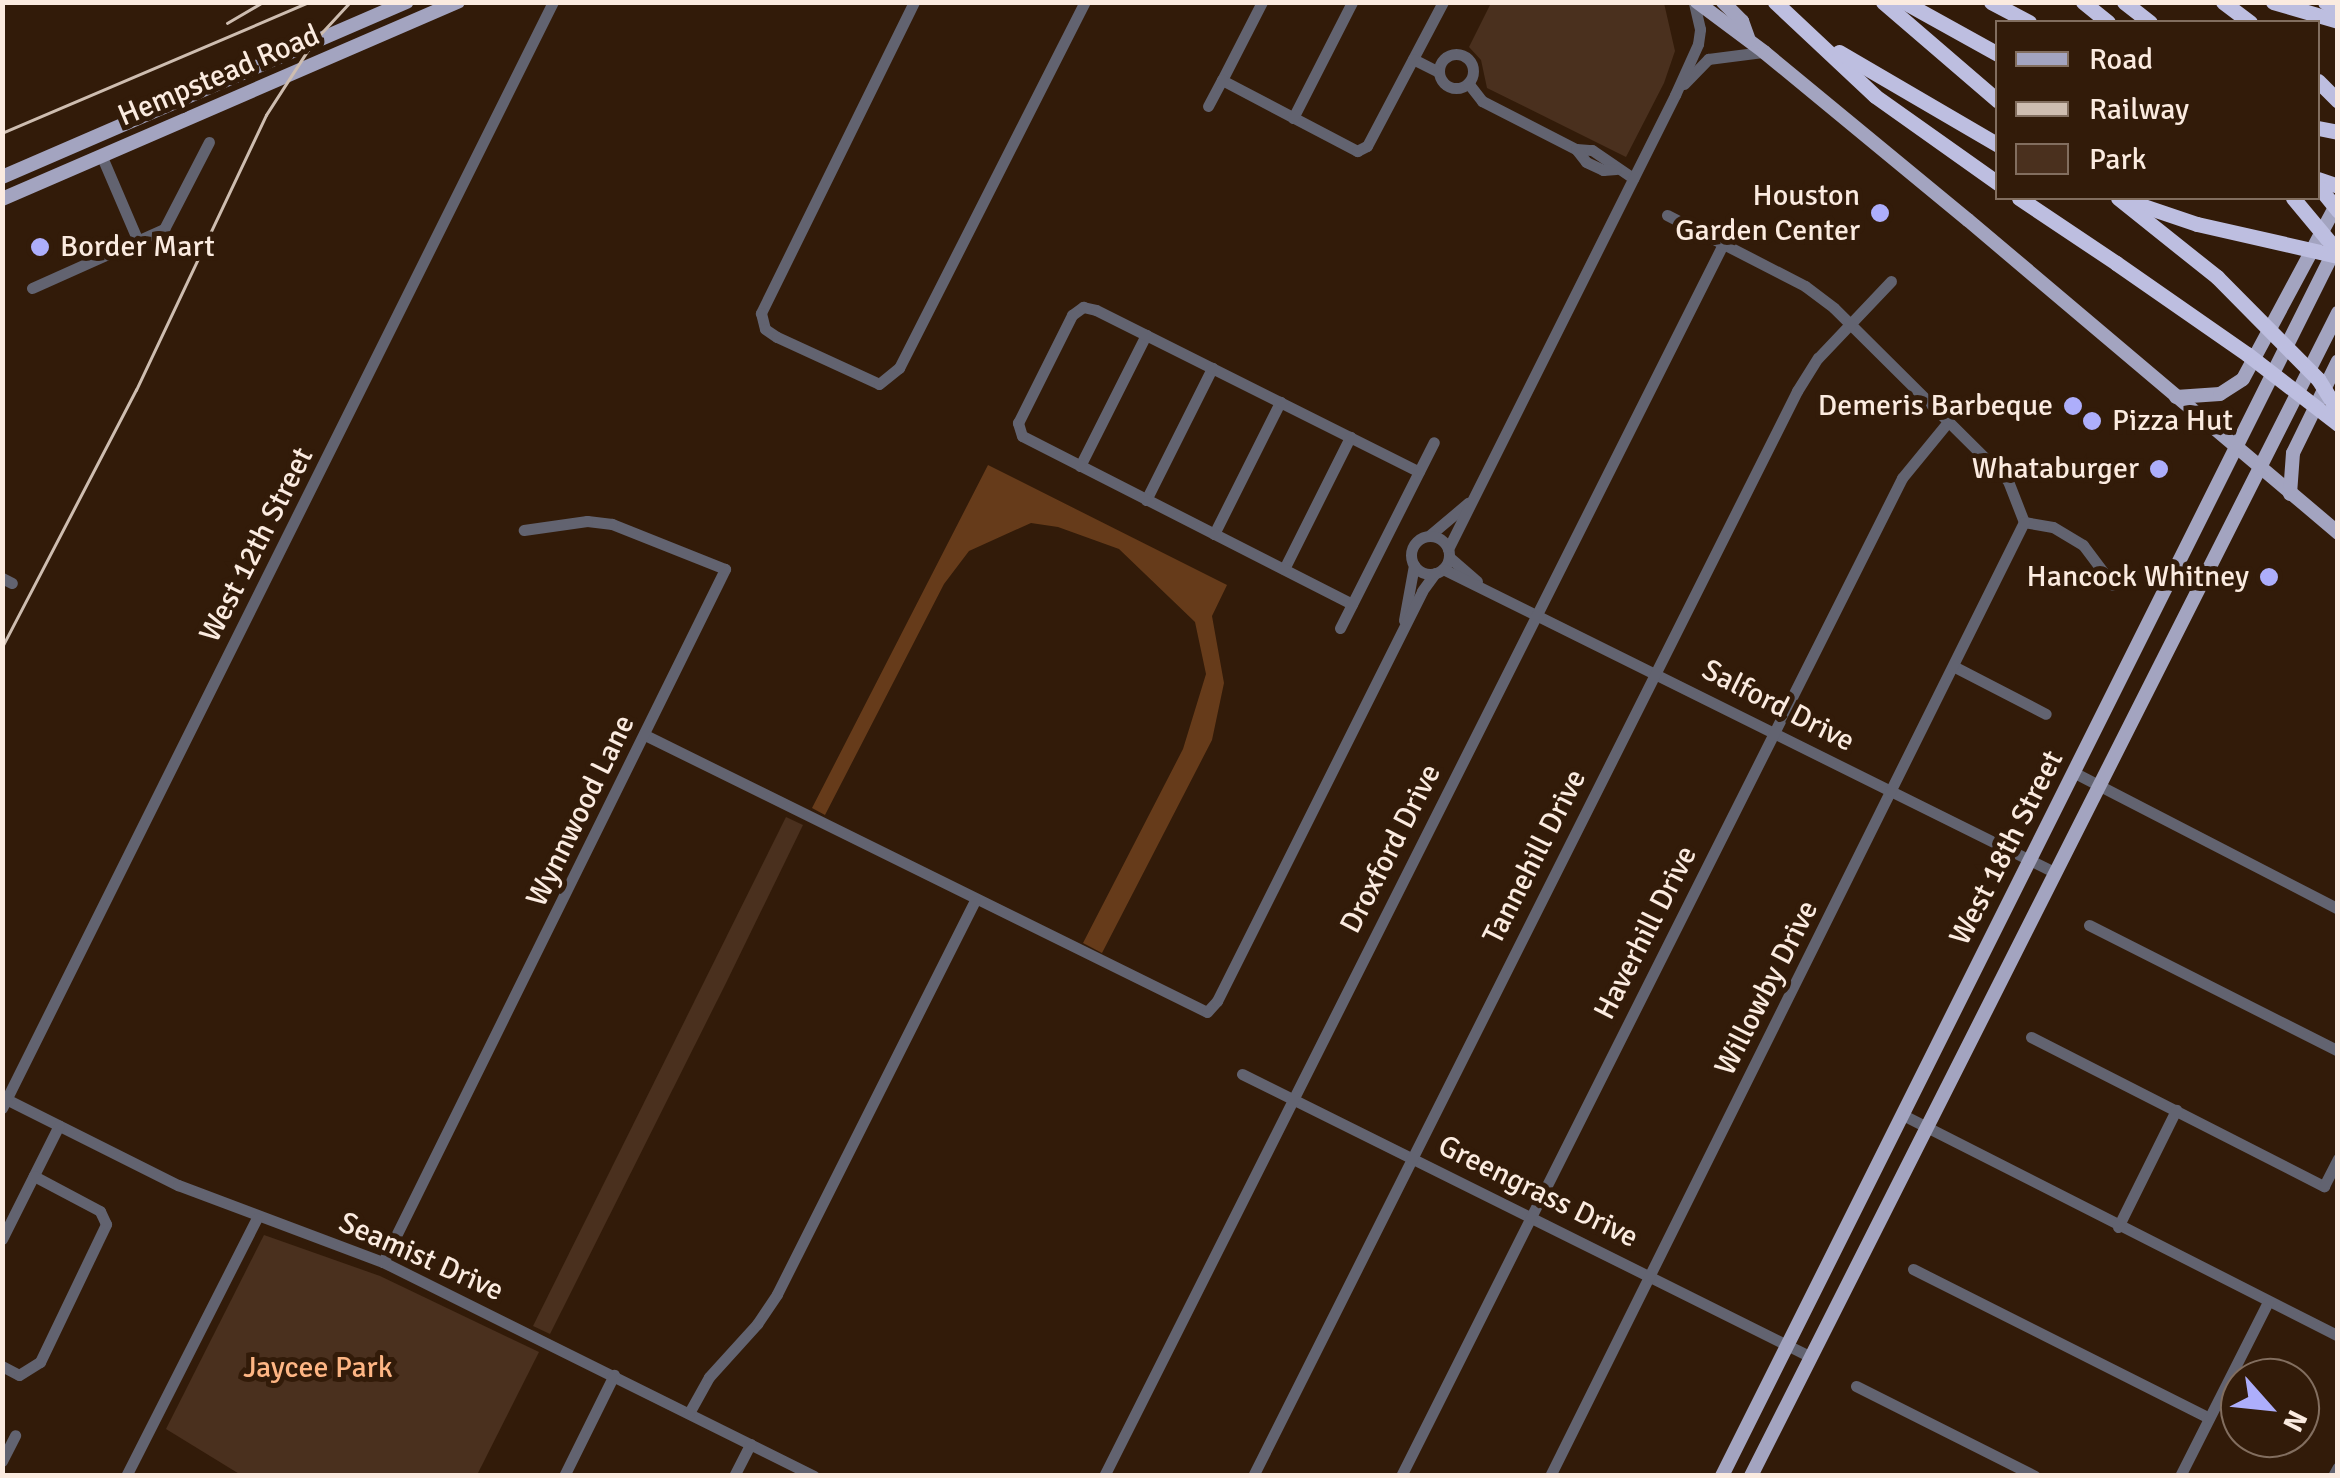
<!DOCTYPE html>
<style>
body{margin:0}
#map{position:relative;width:2340px;height:1478px;overflow:hidden;background:#321b09;font-family:Signika,sans-serif}
div>[style]{position:absolute}
[style*='--x']{left:calc(var(--x)*1px);top:calc(var(--y)*1px);width:calc(var(--w)*1px);rotate:calc(var(--a)*1deg)}
.green>*{inset:0;background:#4a301e}
.forest>*{inset:0;background:#663b1a}
.minor>*{height:11px;margin:-5.5px;padding:0 5.5px;transform-origin:5.5px;border-radius:5.5px;background:#626370}
.minor>.ring{margin:-5.5px;padding:0;box-sizing:content-box;background:none;border:11px solid #626370;border-radius:50%}
.major>*{height:14px;margin:-7px;padding:0 7px;transform-origin:7px;border-radius:7px;background:#a3a4c0}
.highway>*{height:15px;margin:-7.5px;padding:0 7.5px;transform-origin:7.5px;border-radius:7.5px;background:#bdbee0}
.rail>*{height:2.5px;margin:-1.25px;padding:0 1.25px;transform-origin:1.25px;border-radius:1.25px;background:#cebdb0}
.highway-bridge>*{height:15px;margin:-7.5px;padding:0 7.5px;transform-origin:7.5px;border-radius:7.5px;background:#bdbee0}
.dots>*{width:28px;height:28px;translate:-50% -50%;box-sizing:border-box;border:5px solid #321b09;border-radius:50%}
span{translate:-50% -50%;white-space:nowrap;text-align:center;line-height:1.15;-webkit-text-stroke:10px #321b09;paint-order:stroke}
.street-label{font-size:30px;color:#fbebe0}
.poi-label{font-size:30px;color:#fbebe0}
.right{translate:-100% -50%;text-align:right}
.left{translate:0 -50%;text-align:left}
.park-label{font-size:30px;color:#feb684}
.frame{position:absolute;inset:0;border:5px solid #fbebe0;pointer-events:none}
.legend{position:absolute;left:1995px;top:20px;width:325px;height:180px;box-sizing:border-box;background:#321b09;border:2px solid #826e5f;margin:0;padding:12px 18px;list-style:none;font-size:30px;color:#fbebe0}
.legend li{display:flex;align-items:center;gap:20px;height:50px}
.legend b{width:50px;border:2px solid #826e5f}
.north{position:absolute;left:2220px;top:1358px;width:100px;height:100px;box-sizing:border-box;background:#321b09;border:2px solid #826e5f;border-radius:50%;rotate:117deg;font-size:28px;font-weight:700;line-height:40px;text-align:center;color:#fbebe0}
.north::after{content:'';display:block;margin:auto;width:35px;height:45px;background:#adaefb;clip-path:polygon(50% 0,100% 100%,50% 72%,0 100%)}
</style>
<div id="map">
<div class="green">
<i style="clip-path:polygon(1664px 3px,1675px 51px,1664px 83px,1626px 157px,1487px 88px,1481px 60px,1469px 47px,1491px 3px)"></i>
<i style="clip-path:polygon(786px 817px,803px 825px,726px 983px,550px 1334px,533px 1326px)"></i>
<i style="clip-path:polygon(264px 1235px,380px 1276px,539px 1352px,477px 1475px,241px 1475px,166px 1429px)"></i>
</div>
<div class="forest">
<i style="clip-path:polygon(988px 465px,1227px 585px,1212px 616px,1224px 683px,1212px 740px,1102px 953px,1083px 943px,1183px 749px,1206px 674px,1195px 622px,1119px 549px,1058px 527px,1031px 523px,969px 551px,944px 584px,825px 815px,812px 808px)"></i>
</div>
<div class="minor">
<i style="--x:914;--y:2;--w:347;--a:116.2"></i>
<i style="--x:761;--y:313;--w:16;--a:76"></i>
<i style="--x:765;--y:329;--w:14;--a:34"></i>
<i style="--x:777;--y:337;--w:112;--a:24.7"></i>
<i style="--x:879;--y:384;--w:26;--a:-39"></i>
<i style="--x:899;--y:368;--w:411;--a:-63.1"></i>
<i style="--x:1262;--y:2;--w:88;--a:117.1"></i>
<i style="--x:1222;--y:80;--w:153;--a:27.7"></i>
<i style="--x:1357;--y:151;--w:11;--a:-27"></i>
<i style="--x:1367;--y:146;--w:163;--a:-62.2"></i>
<i class="ring" style="left:1439px;top:54px;width:23px;height:23px"></i>
<i style="--x:1413;--y:59;--w:28;--a:27"></i>
<i style="--x:1468;--y:83;--w:23;--a:52"></i>
<i style="--x:1482;--y:101;--w:106;--a:27.1"></i>
<i style="--x:1576;--y:149;--w:16;--a:4"></i>
<i style="--x:1592;--y:150;--w:50;--a:34.3"></i>
<i style="--x:1684;--y:84;--w:35;--a:-46"></i>
<i style="--x:1708;--y:59;--w:55;--a:-7.3"></i>
<i style="--x:1208;--y:106;--w:30;--a:-62"></i>
<i style="--x:1293;--y:118;--w:130;--a:-63"></i>
<i style="--x:1576;--y:149;--w:16;--a:52"></i>
<i style="--x:1586;--y:162;--w:19;--a:25"></i>
<i style="--x:1603;--y:170;--w:13;--a:-4"></i>
<i style="--x:102;--y:157;--w:91;--a:66.8"></i>
<i style="--x:1667;--y:215;--w:155;--a:27.2"></i>
<i style="--x:1805;--y:286;--w:36;--a:37"></i>
<i style="--x:1834;--y:308;--w:245;--a:44.8"></i>
<i style="--x:2008;--y:481;--w:44;--a:68.7"></i>
<i style="--x:32;--y:288;--w:145;--a:-24.1"></i>
<i style="--x:164;--y:229;--w:98;--a:-62.7"></i>
<i style="--x:1080;--y:466;--w:147;--a:-63.3"></i>
<i style="--x:1146;--y:500;--w:148;--a:-63.4"></i>
<i style="--x:2024;--y:522;--w:29;--a:10"></i>
<i style="--x:2053;--y:527;--w:35;--a:31"></i>
<i style="--x:2083;--y:545;--w:50;--a:53.1"></i>
<i style="--x:1214;--y:534;--w:148;--a:-63.4"></i>
<i style="--x:1430;--y:535;--w:50;--a:-40.1"></i>
<i class="ring" style="left:1411px;top:536px;width:27px;height:27px"></i>
<i style="--x:1448;--y:549;--w:508;--a:-63.43"></i>
<i style="--x:1675;--y:95;--w:56;--a:-65.7"></i>
<i style="--x:1698;--y:44;--w:15;--a:-82"></i>
<i style="--x:1700;--y:29;--w:28;--a:-103"></i>
<i style="--x:1449;--y:557;--w:37;--a:41"></i>
<i style="--x:1284;--y:569;--w:148;--a:-63.4"></i>
<i style="--x:1443;--y:569;--w:682;--a:26.38"></i>
<i style="--x:2;--y:578;--w:11;--a:27"></i>
<i style="--x:1352;--y:604;--w:370;--a:-153"></i>
<i style="--x:1022;--y:436;--w:14;--a:-107"></i>
<i style="--x:1018;--y:423;--w:121;--a:-63.4"></i>
<i style="--x:1072;--y:315;--w:14;--a:-36"></i>
<i style="--x:1083;--y:307;--w:13;--a:13"></i>
<i style="--x:1096;--y:310;--w:361;--a:26.6"></i>
<i style="--x:1404;--y:620;--w:56;--a:-79.7"></i>
<i style="--x:1340;--y:628;--w:208;--a:-63.2"></i>
<i style="--x:1955;--y:667;--w:102;--a:27.3"></i>
<i style="--x:647;--y:736;--w:624;--a:26.24"></i>
<i style="--x:1207;--y:1012;--w:15;--a:-48"></i>
<i style="--x:1217;--y:1001;--w:458;--a:-63.4"></i>
<i style="--x:1422;--y:591;--w:22;--a:-54"></i>
<i style="--x:2075;--y:773;--w:296;--a:27.3"></i>
<i style="--x:2089;--y:925;--w:279;--a:26.8"></i>
<i style="--x:2031;--y:1037;--w:329;--a:27"></i>
<i style="--x:2324;--y:1186;--w:31;--a:-63"></i>
<i style="--x:1242;--y:1074;--w:635;--a:26.44"></i>
<i style="--x:2;--y:1097;--w:197;--a:26.6"></i>
<i style="--x:178;--y:1185;--w:219;--a:20.6"></i>
<i style="--x:383;--y:1262;--w:481;--a:26.4"></i>
<i style="--x:2;--y:1108;--w:1236;--a:-63.52"></i>
<i style="--x:1903;--y:1115;--w:488;--a:26.9"></i>
<i style="--x:2118;--y:1227;--w:131;--a:-63.6"></i>
<i style="--x:2;--y:1239;--w:127;--a:-63.4"></i>
<i style="--x:383;--y:1262;--w:773;--a:-63.73"></i>
<i style="--x:725;--y:569;--w:122;--a:-158.3"></i>
<i style="--x:612;--y:524;--w:25;--a:-173"></i>
<i style="--x:587;--y:521;--w:64;--a:171.9"></i>
<i style="--x:1913;--y:1269;--w:331;--a:26.7"></i>
<i style="--x:2;--y:1366;--w:19;--a:28"></i>
<i style="--x:19;--y:1375;--w:25;--a:-32"></i>
<i style="--x:40;--y:1362;--w:153;--a:-64.4"></i>
<i style="--x:106;--y:1224;--w:14;--a:-115"></i>
<i style="--x:100;--y:1211;--w:75;--a:-152.1"></i>
<i style="--x:1856;--y:1386;--w:200;--a:26.7"></i>
<i style="--x:689;--y:1413;--w:41;--a:-60.9"></i>
<i style="--x:709;--y:1377;--w:72;--a:-47.8"></i>
<i style="--x:757;--y:1324;--w:36;--a:-56"></i>
<i style="--x:777;--y:1294;--w:440;--a:-63.3"></i>
<i style="--x:2;--y:1461;--w:29;--a:-63"></i>
<i style="--x:126;--y:1476;--w:289;--a:-63.1"></i>
<i style="--x:564;--y:1476;--w:113;--a:-63.7"></i>
<i style="--x:734;--y:1476;--w:36;--a:-63"></i>
<i style="--x:1104;--y:1476;--w:1379;--a:-63.32"></i>
<i style="--x:1253;--y:1476;--w:1214;--a:-63.37"></i>
<i style="--x:1797;--y:391;--w:39;--a:-58"></i>
<i style="--x:1818;--y:358;--w:106;--a:-46.5"></i>
<i style="--x:1401;--y:1476;--w:1117;--a:-63.34"></i>
<i style="--x:1902;--y:478;--w:72;--a:-50.6"></i>
<i style="--x:1550;--y:1476;--w:1065;--a:-63.58"></i>
<i style="--x:2180;--y:1476;--w:195;--a:-63.2"></i>
<i style="--x:2333;--y:1476;--w:10;--a:-61"></i>
</div>
<div class="major">
<i style="--x:1697;--y:2;--w:84;--a:36.7"></i>
<i style="--x:1764;--y:52;--w:264;--a:39.5"></i>
<i style="--x:1968;--y:220;--w:485;--a:40.2"></i>
<i style="--x:1723;--y:2;--w:27;--a:45"></i>
<i style="--x:1742;--y:21;--w:20;--a:70"></i>
<i style="--x:2;--y:177;--w:441;--a:-23.4"></i>
<i style="--x:2;--y:199;--w:497;--a:-23.4"></i>
<i style="--x:2176;--y:397;--w:44;--a:-3.9"></i>
<i style="--x:2220;--y:394;--w:27;--a:-33"></i>
<i style="--x:2243;--y:379;--w:201;--a:-61.8"></i>
<i style="--x:2290;--y:494;--w:41;--a:-85.8"></i>
<i style="--x:2293;--y:453;--w:102;--a:-63.9"></i>
<i style="--x:1722;--y:1476;--w:1376;--a:-63.45"></i>
<i style="--x:1751;--y:1476;--w:1303;--a:-63.22"></i>
</div>
<div class="highway">
<i style="--x:1775;--y:2;--w:137;--a:43.2"></i>
<i style="--x:1875;--y:96;--w:151;--a:35.3"></i>
<i style="--x:1883;--y:2;--w:152;--a:40.7"></i>
<i style="--x:1904;--y:2;--w:107;--a:29"></i>
<i style="--x:1991;--y:2;--w:43;--a:27.8"></i>
<i style="--x:2083;--y:2;--w:32;--a:39"></i>
<i style="--x:2124;--y:2;--w:33;--a:38"></i>
<i style="--x:2223;--y:2;--w:34;--a:37"></i>
<i style="--x:2273;--y:2;--w:68;--a:16.3"></i>
<i style="--x:2325;--y:2;--w:15;--a:32"></i>
<i style="--x:1839;--y:52;--w:184;--a:30.3"></i>
<i style="--x:2318;--y:81;--w:28;--a:45"></i>
<i style="--x:2318;--y:128;--w:20;--a:11"></i>
<i style="--x:2318;--y:179;--w:21;--a:19"></i>
<i style="--x:2019;--y:198;--w:117;--a:33.8"></i>
<i style="--x:2123;--y:199;--w:78;--a:18.7"></i>
</div>
<div class="rail">
<i style="--x:227;--y:23;--w:42;--a:-30.3"></i>
<i style="--x:2;--y:133;--w:334;--a:-23.1"></i>
<i style="--x:2;--y:647;--w:290;--a:-62.5"></i>
<i style="--x:136;--y:390;--w:304;--a:-64.7"></i>
<i style="--x:266;--y:115;--w:87;--a:-57.2"></i>
<i style="--x:313;--y:42;--w:54;--a:-47.2"></i>
</div>
<div class="highway-bridge">
<i style="--x:2318;--y:186;--w:32;--a:51"></i>
<i style="--x:2118;--y:198;--w:127;--a:38.6"></i>
<i style="--x:2217;--y:277;--w:144;--a:45.3"></i>
<i style="--x:2318;--y:379;--w:38;--a:58"></i>
<i style="--x:2293;--y:198;--w:70;--a:50.2"></i>
<i style="--x:2197;--y:224;--w:145;--a:12.8"></i>
<i style="--x:2116;--y:263;--w:160;--a:34.8"></i>
<i style="--x:2247;--y:354;--w:115;--a:37.6"></i>
</div>
<div class="dots">
<i style="left:1880px;top:213px;background:#adaefb"></i>
<i style="left:40px;top:247px;background:#adaefb"></i>
<i style="left:2073px;top:406px;background:#adaefb"></i>
<i style="left:2092px;top:421px;background:#adaefb"></i>
<i style="left:2159px;top:469px;background:#adaefb"></i>
<i style="left:2269px;top:577px;background:#adaefb"></i>
</div>
<div class="street-label">
<span style="left:219px;top:76px;rotate:-23deg">Hempstead Road</span>
<span style="left:257px;top:545px;rotate:-63deg">West 12th Street</span>
<span style="left:1778px;top:706px;rotate:27deg">Salford Drive</span>
<span style="left:581px;top:811px;rotate:-64deg">Wynnwood Lane</span>
<span style="left:2007px;top:848px;rotate:-63deg">West 18th Street</span>
<span style="left:1391px;top:849px;rotate:-63deg">Droxford Drive</span>
<span style="left:1535px;top:857px;rotate:-63deg">Tannehill Drive</span>
<span style="left:1646px;top:933px;rotate:-63deg">Haverhill Drive</span>
<span style="left:1767px;top:988px;rotate:-63deg">Willowby Drive</span>
<span style="left:1538px;top:1192px;rotate:26deg">Greengrass Drive</span>
<span style="left:421px;top:1257px;rotate:24deg">Seamist Drive</span>
</div>
<div class="poi-label">
<span class="right" style="left:1860px;top:213px">Houston<br>Garden Center</span>
<span class="left" style="left:60px;top:247px">Border Mart</span>
<span class="right" style="left:2053px;top:406px">Demeris Barbeque</span>
<span class="left" style="left:2112px;top:421px">Pizza Hut</span>
<span class="right" style="left:2139px;top:469px">Whataburger</span>
<span class="right" style="left:2249px;top:577px">Hancock Whitney</span>
</div>
<div class="park-label">
<span style="left:318px;top:1368px">Jaycee Park</span>
</div>
<div class="frame"></div>
<ul class="legend">
<li><b style="height:12px;background:#a3a4c0"></b>Road</li>
<li><b style="height:12px;background:#cebdb0"></b>Railway</li>
<li><b style="height:28px;background:#4a301e"></b>Park</li>
</ul>
<div class="north">N</div>
</div>
